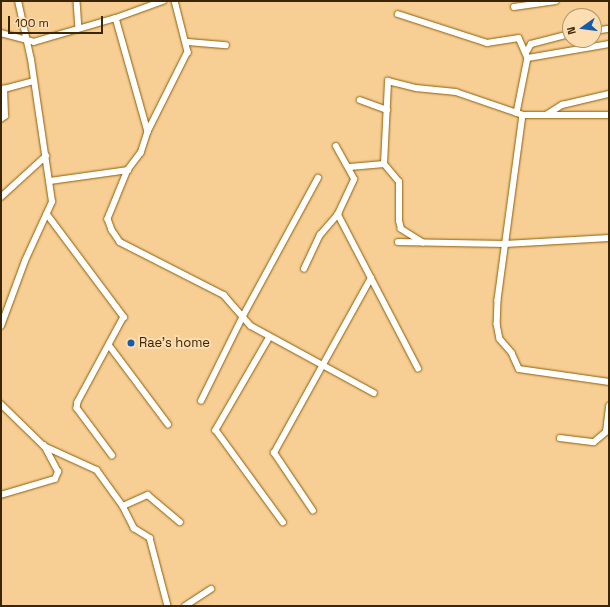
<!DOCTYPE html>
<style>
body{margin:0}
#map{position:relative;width:610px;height:607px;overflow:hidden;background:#f7ce94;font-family:"Space Grotesk",sans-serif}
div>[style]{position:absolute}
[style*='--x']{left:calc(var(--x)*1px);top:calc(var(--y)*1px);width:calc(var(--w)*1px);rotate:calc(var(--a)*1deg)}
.roads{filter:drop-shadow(0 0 1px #8f6004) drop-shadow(0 0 1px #8f6004)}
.street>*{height:5.5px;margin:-2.75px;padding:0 2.75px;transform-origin:2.75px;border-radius:2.75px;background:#fff}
.dots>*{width:11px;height:11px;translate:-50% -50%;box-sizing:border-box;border:2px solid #fdddb2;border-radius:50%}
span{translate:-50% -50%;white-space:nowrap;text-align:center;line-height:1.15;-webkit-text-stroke:4px #fdddb2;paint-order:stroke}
.poi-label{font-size:13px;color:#3a2606}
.left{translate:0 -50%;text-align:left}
.frame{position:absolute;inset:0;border:2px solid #3a2606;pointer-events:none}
.north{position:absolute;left:562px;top:8px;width:40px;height:40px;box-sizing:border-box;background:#fdddb2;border:1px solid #af946d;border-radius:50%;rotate:256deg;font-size:11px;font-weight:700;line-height:16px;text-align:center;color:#3a2606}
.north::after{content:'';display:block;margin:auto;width:14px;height:18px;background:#155bab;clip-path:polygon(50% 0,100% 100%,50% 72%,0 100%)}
.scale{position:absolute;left:8px;top:16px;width:95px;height:18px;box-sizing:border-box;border:2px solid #3a2606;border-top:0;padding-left:5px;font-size:12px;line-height:14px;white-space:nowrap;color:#3a2606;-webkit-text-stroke:3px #fdddb2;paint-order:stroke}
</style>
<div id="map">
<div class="roads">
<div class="street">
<i style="--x:77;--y:1;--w:27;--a:86"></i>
<i style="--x:175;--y:1;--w:53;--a:75.7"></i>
<i style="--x:188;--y:52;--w:89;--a:116.6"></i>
<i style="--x:148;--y:132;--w:22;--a:108"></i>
<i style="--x:141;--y:153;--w:21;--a:127"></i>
<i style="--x:128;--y:170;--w:53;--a:112.2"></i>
<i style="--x:108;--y:219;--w:12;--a:70"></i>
<i style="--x:112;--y:230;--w:14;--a:56"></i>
<i style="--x:120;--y:242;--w:117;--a:27"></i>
<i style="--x:224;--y:295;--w:41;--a:48.9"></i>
<i style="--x:251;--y:326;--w:140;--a:28.6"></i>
<i style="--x:514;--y:7;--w:42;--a:-8.1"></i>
<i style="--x:398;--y:14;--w:94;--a:18"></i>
<i style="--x:487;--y:43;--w:32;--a:-9"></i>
<i style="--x:519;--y:38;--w:22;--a:66"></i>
<i style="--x:528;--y:58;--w:56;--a:101.3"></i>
<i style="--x:116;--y:18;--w:118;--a:74.3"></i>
<i style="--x:594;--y:31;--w:15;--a:-8"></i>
<i style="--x:1;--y:33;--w:34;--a:15"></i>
<i style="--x:34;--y:42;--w:85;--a:-16.3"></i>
<i style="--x:116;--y:18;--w:50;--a:-19.9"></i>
<i style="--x:188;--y:42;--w:38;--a:5"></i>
<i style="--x:526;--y:53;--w:10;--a:-61"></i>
<i style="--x:531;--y:44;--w:40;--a:-14.4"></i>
<i style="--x:528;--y:58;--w:82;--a:-9.8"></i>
<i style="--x:360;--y:100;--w:29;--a:20"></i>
<i style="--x:523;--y:115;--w:187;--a:97.7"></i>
<i style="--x:498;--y:300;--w:24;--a:92"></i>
<i style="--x:497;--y:324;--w:15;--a:79"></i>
<i style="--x:500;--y:339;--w:18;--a:49"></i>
<i style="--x:512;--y:353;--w:17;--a:66"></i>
<i style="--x:519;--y:369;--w:91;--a:8.2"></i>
<i style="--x:546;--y:115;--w:19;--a:-32"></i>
<i style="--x:562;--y:105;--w:48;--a:-13.2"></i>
<i style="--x:1;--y:119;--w:5;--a:-37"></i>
<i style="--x:5;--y:116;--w:27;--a:-92"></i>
<i style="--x:4;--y:89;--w:30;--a:-15"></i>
<i style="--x:350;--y:167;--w:34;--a:-5"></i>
<i style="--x:50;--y:181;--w:79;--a:-8"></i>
<i style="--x:1;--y:197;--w:61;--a:-42.3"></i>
<i style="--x:47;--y:214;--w:129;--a:53.2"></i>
<i style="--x:124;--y:317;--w:97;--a:118.4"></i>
<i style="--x:78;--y:402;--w:6;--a:99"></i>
<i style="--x:77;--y:408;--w:59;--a:53.3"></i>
<i style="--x:338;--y:214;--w:174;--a:62.5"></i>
<i style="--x:398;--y:242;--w:107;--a:1.1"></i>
<i style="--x:505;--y:244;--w:104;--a:-3.3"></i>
<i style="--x:423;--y:243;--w:26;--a:-148"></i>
<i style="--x:401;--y:229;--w:8;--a:-104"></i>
<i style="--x:399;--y:221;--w:39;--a:-90"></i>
<i style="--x:399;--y:182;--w:23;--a:-130"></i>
<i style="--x:384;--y:164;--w:83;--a:-87.2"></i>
<i style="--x:388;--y:81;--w:29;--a:14"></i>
<i style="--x:416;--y:88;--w:40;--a:5.7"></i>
<i style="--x:456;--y:92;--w:71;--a:18.9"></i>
<i style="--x:523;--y:115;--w:86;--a:0"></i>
<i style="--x:304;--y:269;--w:38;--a:-65"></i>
<i style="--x:320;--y:235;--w:28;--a:-49"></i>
<i style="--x:338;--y:214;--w:38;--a:-65"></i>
<i style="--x:354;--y:179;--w:37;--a:-119"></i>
<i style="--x:1;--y:326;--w:69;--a:-69.7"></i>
<i style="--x:25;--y:261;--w:65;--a:-65.4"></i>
<i style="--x:52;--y:202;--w:144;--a:-98.4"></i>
<i style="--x:31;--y:60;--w:60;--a:-102.4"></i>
<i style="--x:270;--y:337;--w:108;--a:120.1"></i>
<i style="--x:216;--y:430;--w:114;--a:53.9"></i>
<i style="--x:109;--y:345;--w:99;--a:53.2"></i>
<i style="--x:201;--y:401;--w:95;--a:-63.7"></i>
<i style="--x:243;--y:316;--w:157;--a:-61.5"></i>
<i style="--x:1;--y:404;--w:60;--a:44.3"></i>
<i style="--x:44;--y:446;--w:58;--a:24.4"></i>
<i style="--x:97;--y:470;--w:44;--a:54.2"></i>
<i style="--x:123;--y:506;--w:25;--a:63"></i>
<i style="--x:134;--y:528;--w:19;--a:32"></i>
<i style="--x:150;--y:538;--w:70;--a:75.2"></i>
<i style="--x:560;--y:438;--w:34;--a:7"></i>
<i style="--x:594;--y:442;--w:16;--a:-40"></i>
<i style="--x:606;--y:432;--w:26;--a:-83"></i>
<i style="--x:1;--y:495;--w:56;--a:-16.5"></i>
<i style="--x:55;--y:479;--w:8;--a:-67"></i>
<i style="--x:58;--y:472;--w:30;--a:-118"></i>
<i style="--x:123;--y:506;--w:27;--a:-24"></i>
<i style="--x:148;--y:495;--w:42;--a:40.2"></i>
<i style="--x:313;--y:511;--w:70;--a:-123.9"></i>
<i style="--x:274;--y:453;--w:200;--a:-61"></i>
<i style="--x:185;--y:606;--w:31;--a:-33"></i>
</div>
</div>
<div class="dots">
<i style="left:131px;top:343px;background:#155bab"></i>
</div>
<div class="poi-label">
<span class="left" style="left:139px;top:343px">Rae's home</span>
</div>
<div class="frame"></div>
<div class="north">N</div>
<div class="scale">100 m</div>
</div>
